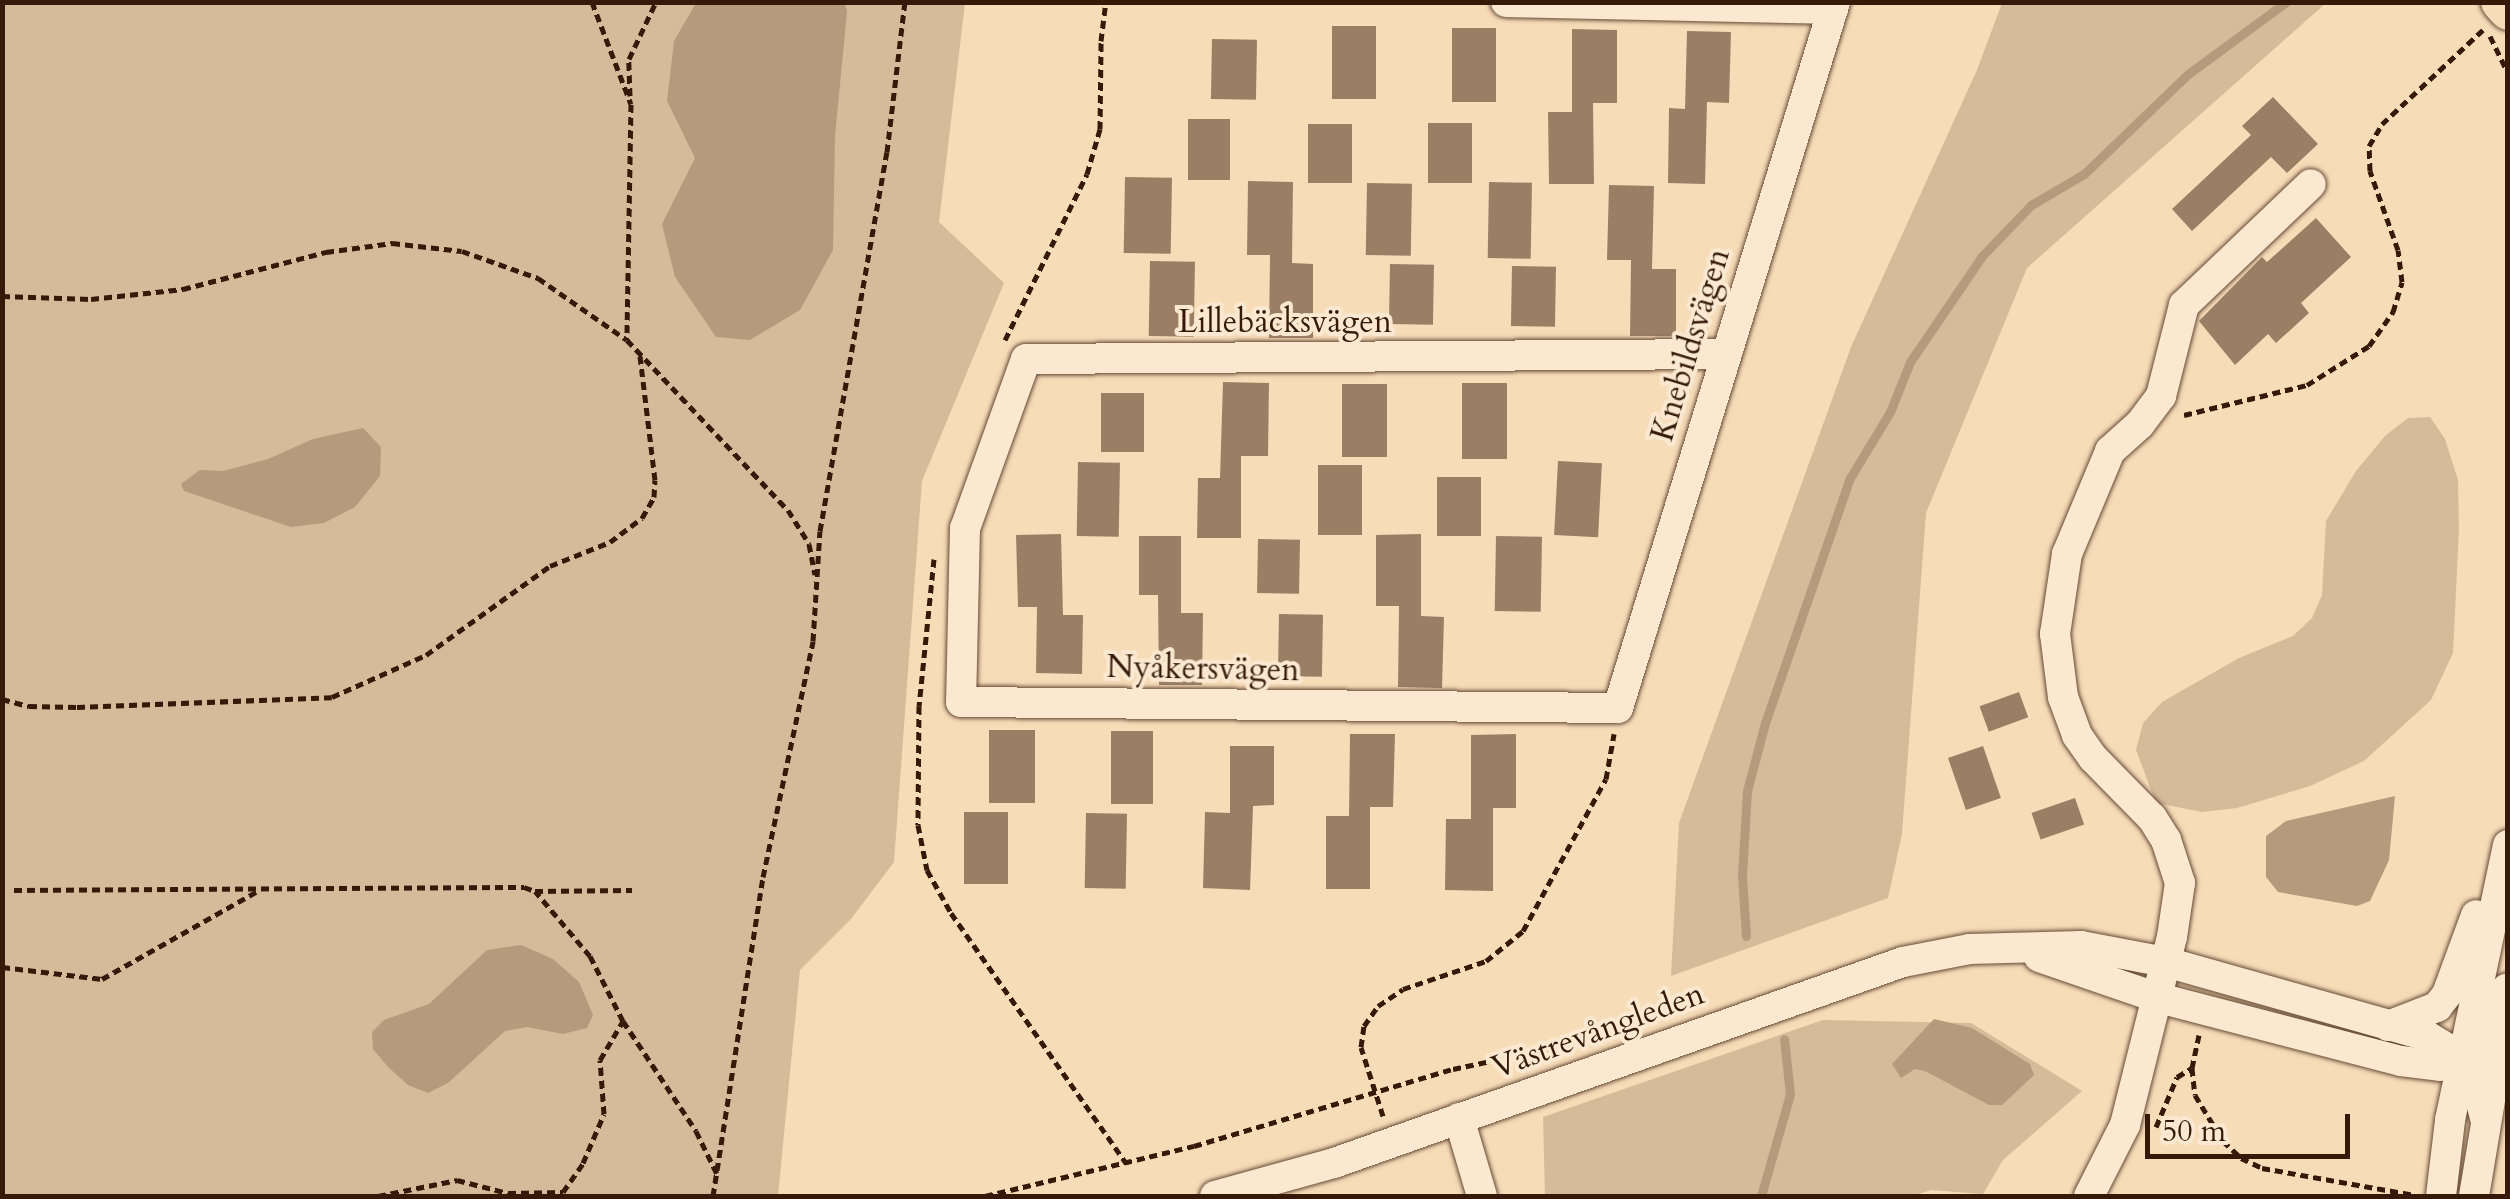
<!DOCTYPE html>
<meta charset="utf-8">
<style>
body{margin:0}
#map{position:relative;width:2510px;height:1199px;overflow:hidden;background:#f7dcb8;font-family:Cardo,serif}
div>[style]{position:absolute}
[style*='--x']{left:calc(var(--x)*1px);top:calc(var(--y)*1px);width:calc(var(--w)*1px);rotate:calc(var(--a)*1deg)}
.green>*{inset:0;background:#d6bb9a}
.water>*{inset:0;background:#b59a7c}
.stream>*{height:9px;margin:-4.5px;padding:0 4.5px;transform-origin:4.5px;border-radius:4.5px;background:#b59a7c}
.building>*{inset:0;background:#9a7f64;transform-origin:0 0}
.path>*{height:5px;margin-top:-2.5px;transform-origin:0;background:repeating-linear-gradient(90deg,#351a09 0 8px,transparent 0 13px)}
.roads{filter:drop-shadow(0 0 2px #664a35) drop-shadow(0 0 2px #664a35)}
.minor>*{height:30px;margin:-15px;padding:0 15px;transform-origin:15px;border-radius:15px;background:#fae8d1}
.major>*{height:38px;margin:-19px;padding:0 19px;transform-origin:19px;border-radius:19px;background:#f7dcb8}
span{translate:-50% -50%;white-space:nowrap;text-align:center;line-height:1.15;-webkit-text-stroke:8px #fae8d1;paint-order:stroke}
.street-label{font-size:32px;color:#351a09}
.frame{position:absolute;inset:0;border:5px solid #351a09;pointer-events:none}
.scale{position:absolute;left:2145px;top:1114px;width:205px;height:45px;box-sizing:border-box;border:5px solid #351a09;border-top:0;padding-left:12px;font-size:30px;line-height:35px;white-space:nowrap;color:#351a09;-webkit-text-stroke:8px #fae8d1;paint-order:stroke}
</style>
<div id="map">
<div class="green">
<i style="clip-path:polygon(2px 3px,965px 3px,939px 222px,1004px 283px,922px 481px,894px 862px,851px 919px,800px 970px,778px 1196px,3px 1196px)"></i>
<i style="clip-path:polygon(2002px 3px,2326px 3px,2027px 268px,1926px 513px,1902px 834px,1888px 898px,1671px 976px,1679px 823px,1851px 347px,1977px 70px)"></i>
<i style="clip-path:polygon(2430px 417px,2445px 439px,2458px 480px,2459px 529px,2453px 653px,2431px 700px,2364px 761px,2310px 786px,2237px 808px,2202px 812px,2156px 803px,2136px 750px,2143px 723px,2162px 702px,2239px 658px,2293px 636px,2312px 618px,2322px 595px,2326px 521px,2356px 471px,2385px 436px,2408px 418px)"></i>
<i style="clip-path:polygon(1823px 1020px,1971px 1023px,2082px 1091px,2003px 1160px,1983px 1194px,1931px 1190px,1912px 1196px,1545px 1196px,1543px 1117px)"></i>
</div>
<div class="water">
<i style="clip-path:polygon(696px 3px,845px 3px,847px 12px,835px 136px,833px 250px,800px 310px,750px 340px,716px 337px,675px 277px,662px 224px,695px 158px,667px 101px,674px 41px)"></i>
<i style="clip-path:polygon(363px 428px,381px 447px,380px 476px,355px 507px,324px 523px,291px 527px,184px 491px,181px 484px,200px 470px,223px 471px,268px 459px,313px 439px)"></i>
<i style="clip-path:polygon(2395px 796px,2389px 860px,2370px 901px,2357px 906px,2278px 892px,2266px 877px,2266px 836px,2286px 821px)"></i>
<i style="clip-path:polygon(521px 945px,553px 959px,579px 982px,593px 1015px,587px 1028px,563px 1034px,527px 1027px,505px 1031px,448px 1083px,428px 1093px,408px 1085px,388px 1067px,373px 1049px,372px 1032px,384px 1020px,429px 1004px,487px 950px)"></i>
<i style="clip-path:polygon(1934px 1019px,1972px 1028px,2030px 1064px,2034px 1075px,2002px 1105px,1989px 1105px,1925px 1071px,1915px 1069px,1901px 1078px,1892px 1064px)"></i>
</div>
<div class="stream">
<i style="--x:1746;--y:936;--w:61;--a:-93.8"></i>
<i style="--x:1742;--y:875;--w:84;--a:-86.6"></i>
<i style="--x:1747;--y:791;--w:70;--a:-75.2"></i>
<i style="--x:1765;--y:723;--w:259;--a:-70.9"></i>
<i style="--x:1850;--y:478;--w:77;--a:-58.8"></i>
<i style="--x:1890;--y:412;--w:54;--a:-68.2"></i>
<i style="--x:1910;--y:362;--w:128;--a:-55.8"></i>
<i style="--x:1982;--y:256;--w:71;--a:-46.1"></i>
<i style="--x:2031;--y:205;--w:61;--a:-30.3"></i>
<i style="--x:2084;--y:174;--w:144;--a:-43.9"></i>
<i style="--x:2188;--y:74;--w:122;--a:-36.3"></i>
<i style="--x:1761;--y:1196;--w:106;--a:-74.1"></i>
<i style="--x:1790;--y:1094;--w:55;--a:-96.2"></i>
</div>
<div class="building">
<i style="left:1332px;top:26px;width:44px;height:73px"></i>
<i style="left:1452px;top:28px;width:44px;height:74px"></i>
<i style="clip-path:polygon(1572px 29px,1617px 30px,1617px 103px,1593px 103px,1594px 184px,1549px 184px,1548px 112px,1572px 112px)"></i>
<i style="clip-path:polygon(1687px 31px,1731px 32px,1729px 103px,1707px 102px,1705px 184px,1668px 183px,1669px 108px,1685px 109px)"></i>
<i style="left:1212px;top:39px;width:45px;height:60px;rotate:1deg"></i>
<i style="clip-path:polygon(2273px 97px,2318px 144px,2287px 173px,2271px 157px,2192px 231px,2172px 209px,2251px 135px,2242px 126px)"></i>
<i style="left:1188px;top:119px;width:42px;height:61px"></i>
<i style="left:1428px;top:123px;width:44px;height:60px"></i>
<i style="left:1308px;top:124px;width:44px;height:59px"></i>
<i style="left:1125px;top:177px;width:47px;height:76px;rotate:1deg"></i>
<i style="clip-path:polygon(1248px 181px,1293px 182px,1292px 263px,1313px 264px,1313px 338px,1269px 338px,1270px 255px,1247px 255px)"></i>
<i style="left:1489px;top:182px;width:43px;height:76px;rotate:1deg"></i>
<i style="left:1367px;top:183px;width:45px;height:72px;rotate:1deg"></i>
<i style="clip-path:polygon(1609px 185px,1654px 186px,1652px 269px,1676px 269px,1676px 336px,1630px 336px,1631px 260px,1607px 260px)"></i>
<i style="clip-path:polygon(2316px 218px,2351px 257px,2301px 303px,2309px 313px,2276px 343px,2268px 334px,2235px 365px,2199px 321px,2262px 257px,2267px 262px)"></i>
<i style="left:1150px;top:261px;width:45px;height:75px;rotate:1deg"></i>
<i style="left:1390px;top:264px;width:44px;height:60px;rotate:1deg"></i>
<i style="left:1512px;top:266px;width:44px;height:60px;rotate:1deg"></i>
<i style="clip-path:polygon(1223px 382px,1269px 383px,1268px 456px,1241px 456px,1241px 538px,1197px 538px,1198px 478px,1220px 478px)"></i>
<i style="left:1462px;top:383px;width:45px;height:76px"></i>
<i style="left:1342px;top:384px;width:45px;height:73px"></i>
<i style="left:1101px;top:393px;width:43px;height:59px"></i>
<i style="left:1558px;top:461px;width:44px;height:74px;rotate:3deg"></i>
<i style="left:1078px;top:462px;width:42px;height:74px;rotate:1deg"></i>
<i style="left:1318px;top:465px;width:44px;height:70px"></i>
<i style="left:1437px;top:477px;width:44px;height:59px"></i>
<i style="clip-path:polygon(1061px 534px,1063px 615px,1083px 615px,1082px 674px,1036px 673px,1037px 607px,1018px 607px,1016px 535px)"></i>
<i style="clip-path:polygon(1421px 534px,1421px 616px,1444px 617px,1442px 688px,1398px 687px,1399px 606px,1376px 606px,1376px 535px)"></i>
<i style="clip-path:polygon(1139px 536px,1181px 536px,1181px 613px,1203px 613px,1202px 685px,1159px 685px,1158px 595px,1139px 595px)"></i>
<i style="left:1496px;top:536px;width:46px;height:75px;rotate:1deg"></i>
<i style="left:1258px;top:539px;width:42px;height:54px;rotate:1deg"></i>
<i style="left:1279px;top:614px;width:44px;height:62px;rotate:1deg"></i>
<i style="left:2019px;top:692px;width:27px;height:42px;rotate:70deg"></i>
<i style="left:989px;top:730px;width:46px;height:73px"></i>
<i style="left:1111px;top:731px;width:42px;height:73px"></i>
<i style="clip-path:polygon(1350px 734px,1395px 734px,1393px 807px,1370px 807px,1370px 889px,1326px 889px,1326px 816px,1349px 816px)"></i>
<i style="clip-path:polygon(1516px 734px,1516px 808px,1493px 808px,1493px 891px,1445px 890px,1446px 819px,1471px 819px,1471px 735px)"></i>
<i style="clip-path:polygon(1230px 746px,1274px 746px,1274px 805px,1253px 806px,1250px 890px,1203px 888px,1205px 812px,1230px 813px)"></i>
<i style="left:1983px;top:746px;width:55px;height:37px;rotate:71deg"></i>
<i style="left:2075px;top:798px;width:28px;height:46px;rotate:71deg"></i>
<i style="left:964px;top:812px;width:44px;height:72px"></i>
<i style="left:1086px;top:813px;width:41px;height:75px;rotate:1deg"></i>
</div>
<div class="path">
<i style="--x:592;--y:2;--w:109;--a:69.1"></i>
<i style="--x:631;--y:104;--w:236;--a:91"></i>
<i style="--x:2490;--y:36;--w:41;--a:64.1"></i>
<i style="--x:630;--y:96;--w:37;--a:-92"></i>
<i style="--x:629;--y:59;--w:63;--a:-64.7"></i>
<i style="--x:2;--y:296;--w:89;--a:1.9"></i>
<i style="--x:91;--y:299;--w:93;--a:-6.2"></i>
<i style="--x:183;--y:289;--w:148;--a:-14.5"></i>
<i style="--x:326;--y:252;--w:67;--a:-7.8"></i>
<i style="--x:392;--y:243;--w:70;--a:6.5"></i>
<i style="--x:462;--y:251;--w:81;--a:19.6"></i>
<i style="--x:538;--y:278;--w:108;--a:34.9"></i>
<i style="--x:627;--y:340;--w:234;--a:46.6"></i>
<i style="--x:788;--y:510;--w:40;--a:58"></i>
<i style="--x:809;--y:544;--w:31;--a:79"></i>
<i style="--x:1005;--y:340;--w:185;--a:-63.7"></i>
<i style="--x:1087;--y:174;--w:47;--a:-73.9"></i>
<i style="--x:1100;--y:129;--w:88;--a:-89.3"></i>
<i style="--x:1101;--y:41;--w:39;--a:-83"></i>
<i style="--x:2184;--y:415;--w:127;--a:-13.7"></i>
<i style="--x:2307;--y:385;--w:73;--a:-32.2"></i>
<i style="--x:2369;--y:346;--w:42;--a:-54.8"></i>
<i style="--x:2393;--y:312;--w:31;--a:-73"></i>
<i style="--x:2402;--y:282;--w:32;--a:-97"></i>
<i style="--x:2398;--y:250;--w:84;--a:-109.5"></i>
<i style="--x:2370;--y:171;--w:25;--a:-92"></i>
<i style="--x:2369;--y:146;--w:26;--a:-59"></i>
<i style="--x:2382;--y:124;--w:139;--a:-43"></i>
<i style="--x:934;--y:559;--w:148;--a:95.8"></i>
<i style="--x:919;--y:706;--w:119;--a:90.5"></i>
<i style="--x:918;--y:825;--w:46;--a:78.7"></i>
<i style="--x:927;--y:870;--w:49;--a:60.8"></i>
<i style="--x:951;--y:913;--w:305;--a:55"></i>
<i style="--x:2;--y:699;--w:28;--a:15"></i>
<i style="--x:29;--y:706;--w:48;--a:1.2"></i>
<i style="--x:77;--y:707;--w:255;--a:-2.2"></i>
<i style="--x:332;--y:697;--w:103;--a:-24.1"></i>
<i style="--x:426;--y:655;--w:153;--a:-35.7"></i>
<i style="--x:550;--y:566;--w:65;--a:-21.8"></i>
<i style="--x:610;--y:542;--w:40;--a:-37"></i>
<i style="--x:642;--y:518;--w:24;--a:-60"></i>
<i style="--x:654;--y:497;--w:17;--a:-87"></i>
<i style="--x:655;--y:480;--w:125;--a:-96.9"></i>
<i style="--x:14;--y:890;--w:510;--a:-0.34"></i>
<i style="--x:524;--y:887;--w:12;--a:20"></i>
<i style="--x:535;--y:891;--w:97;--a:-0.6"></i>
<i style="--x:2;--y:967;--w:101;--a:6.8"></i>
<i style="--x:102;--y:979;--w:177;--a:-29.5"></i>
<i style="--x:623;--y:1021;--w:132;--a:56.4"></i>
<i style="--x:696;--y:1131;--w:50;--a:63.9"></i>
<i style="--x:2199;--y:1035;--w:34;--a:102"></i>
<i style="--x:2192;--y:1068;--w:27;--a:84"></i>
<i style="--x:2195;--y:1095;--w:54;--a:58.7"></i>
<i style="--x:2223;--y:1141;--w:25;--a:43"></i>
<i style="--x:2241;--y:1158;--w:23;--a:25"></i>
<i style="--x:2262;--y:1168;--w:155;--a:10"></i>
<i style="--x:1383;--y:1116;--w:72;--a:-107.7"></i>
<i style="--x:1361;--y:1047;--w:21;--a:-82"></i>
<i style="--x:1364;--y:1026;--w:24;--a:-55"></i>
<i style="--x:1378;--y:1006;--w:30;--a:-34"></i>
<i style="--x:1403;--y:989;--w:88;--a:-18.6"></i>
<i style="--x:1486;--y:961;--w:48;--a:-39"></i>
<i style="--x:1523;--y:931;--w:173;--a:-61.4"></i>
<i style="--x:1606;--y:779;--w:46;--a:-79.9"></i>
<i style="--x:2156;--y:1127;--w:54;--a:-67.2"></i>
<i style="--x:2177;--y:1077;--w:17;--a:-31"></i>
<i style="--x:378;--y:1196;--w:81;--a:-11.4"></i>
<i style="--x:457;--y:1180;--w:53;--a:14.3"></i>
<i style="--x:508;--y:1193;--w:55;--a:-1"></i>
<i style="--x:563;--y:1192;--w:35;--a:-55"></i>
<i style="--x:583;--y:1163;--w:53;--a:-66.8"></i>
<i style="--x:604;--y:1114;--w:54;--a:-94.2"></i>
<i style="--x:600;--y:1060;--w:45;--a:-59.5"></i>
<i style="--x:623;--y:1021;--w:73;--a:-116.9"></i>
<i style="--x:590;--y:956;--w:85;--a:-130.2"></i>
<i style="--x:713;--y:1196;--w:323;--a:-81.1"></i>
<i style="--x:763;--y:877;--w:241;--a:-78"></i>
<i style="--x:813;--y:641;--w:110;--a:-86.4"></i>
<i style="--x:820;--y:531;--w:385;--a:-80"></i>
<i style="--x:887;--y:152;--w:151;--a:-83.2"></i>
<i style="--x:985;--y:1196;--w:215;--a:-13.5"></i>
<i style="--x:1194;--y:1146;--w:270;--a:-16.6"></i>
<i style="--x:1453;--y:1069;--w:139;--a:-12"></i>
</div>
<div class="roads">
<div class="minor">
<i style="--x:1506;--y:2;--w:327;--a:1.2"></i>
<i style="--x:1725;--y:354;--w:699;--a:179.59"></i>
<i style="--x:1026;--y:359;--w:180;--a:109.8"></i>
<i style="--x:965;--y:528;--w:174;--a:91.3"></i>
<i style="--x:961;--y:702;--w:657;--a:0.52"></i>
<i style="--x:1618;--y:708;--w:739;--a:-72.91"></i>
<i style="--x:2039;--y:957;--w:123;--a:19"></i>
<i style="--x:2155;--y:997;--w:254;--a:14.6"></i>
<i style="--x:2401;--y:1061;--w:39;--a:7"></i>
<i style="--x:2440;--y:1066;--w:21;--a:-8"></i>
<i style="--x:2461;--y:1063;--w:39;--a:-40"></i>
<i style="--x:2491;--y:1038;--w:52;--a:-72.3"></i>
<i style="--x:2388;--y:1026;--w:53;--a:-21.2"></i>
<i style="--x:2437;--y:1007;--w:16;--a:-52"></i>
<i style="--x:2447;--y:994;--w:84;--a:-69.8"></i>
<i style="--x:1459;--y:1118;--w:81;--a:73.6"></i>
<i style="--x:1215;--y:1196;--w:123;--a:-15.5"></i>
<i style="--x:1334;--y:1163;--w:603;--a:-19.46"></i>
<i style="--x:1903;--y:962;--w:68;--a:-11"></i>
<i style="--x:1970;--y:949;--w:111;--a:-1.5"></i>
<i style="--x:2081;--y:946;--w:86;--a:10.7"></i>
<i style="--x:2166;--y:962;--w:271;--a:15.8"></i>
<i style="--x:2427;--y:1036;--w:42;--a:31.4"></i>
<i style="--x:2463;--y:1058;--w:24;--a:60"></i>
<i style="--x:2475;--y:1079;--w:40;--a:75.6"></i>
<i style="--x:2089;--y:1196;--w:80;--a:-63.1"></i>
<i style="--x:2125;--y:1125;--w:194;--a:-76"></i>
<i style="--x:2172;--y:937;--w:55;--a:-81.6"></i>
<i style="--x:2180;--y:883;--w:45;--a:-108"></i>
<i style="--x:2166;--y:840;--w:26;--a:-122"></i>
<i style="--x:2152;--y:818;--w:84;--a:-134.5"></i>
<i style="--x:2093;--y:758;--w:28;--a:-125"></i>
<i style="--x:2077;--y:735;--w:40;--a:-110.2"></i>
<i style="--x:2063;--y:697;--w:64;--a:-97.2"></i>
<i style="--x:2055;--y:634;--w:81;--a:-81.5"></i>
<i style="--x:2067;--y:554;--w:112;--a:-67.3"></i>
<i style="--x:2110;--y:451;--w:40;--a:-42"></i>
<i style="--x:2140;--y:424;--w:35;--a:-53"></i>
<i style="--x:2161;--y:396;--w:94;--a:-75.8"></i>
<i style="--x:2184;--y:305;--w:175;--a:-43.6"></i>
<i style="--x:2441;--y:1196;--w:77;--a:-83.2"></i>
<i style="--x:2450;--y:1120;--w:281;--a:-78.1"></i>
<i style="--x:2474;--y:1196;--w:176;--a:-80.5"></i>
</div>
<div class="major">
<i style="--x:2500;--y:2;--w:12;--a:48"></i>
</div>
</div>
<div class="street-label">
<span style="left:1285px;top:322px">Lillebäcksvägen</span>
<span style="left:1691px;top:345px;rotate:-73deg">Knebildsvägen</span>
<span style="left:1203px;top:669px;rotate:1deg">Nyåkersvägen</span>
<span style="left:1598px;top:1031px;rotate:-20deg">Västrevångleden</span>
</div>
<div class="frame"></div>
<div class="scale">50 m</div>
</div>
